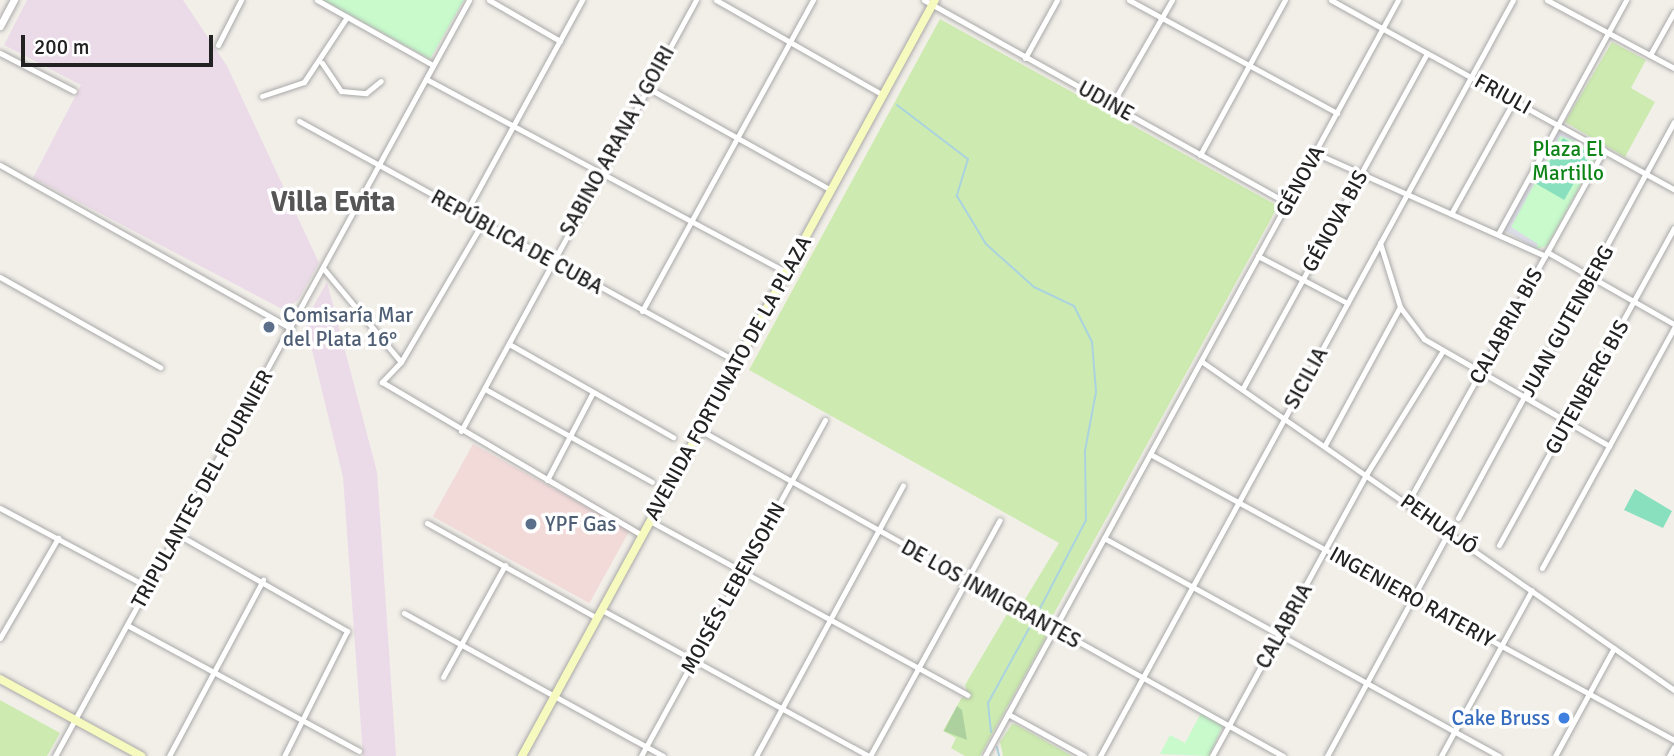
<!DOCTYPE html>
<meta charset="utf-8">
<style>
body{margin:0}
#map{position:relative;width:1674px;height:756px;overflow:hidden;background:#f2efe9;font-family:Signika,sans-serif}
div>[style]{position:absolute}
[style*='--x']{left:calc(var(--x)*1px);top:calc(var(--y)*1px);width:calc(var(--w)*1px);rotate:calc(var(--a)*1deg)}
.commercial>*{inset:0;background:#f2dad9;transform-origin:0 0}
.industrial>*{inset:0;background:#ebdbe8}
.grass>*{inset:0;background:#cdebb0}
.forest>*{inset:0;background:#add19e}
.park>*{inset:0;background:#c8facc}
.pitch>*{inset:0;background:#88e0be;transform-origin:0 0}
.plaza>*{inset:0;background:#dddde8}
.stream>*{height:2px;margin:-1px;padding:0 1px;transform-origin:1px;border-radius:1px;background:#aad3df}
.roads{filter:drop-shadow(0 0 2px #a9a9a9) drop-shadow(0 0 2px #a9a9a9)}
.minor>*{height:5px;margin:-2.5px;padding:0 2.5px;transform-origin:2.5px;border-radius:2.5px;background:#fff}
.tertiary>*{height:7px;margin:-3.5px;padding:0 3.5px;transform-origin:3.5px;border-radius:3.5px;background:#fff}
.secondary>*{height:8px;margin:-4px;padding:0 4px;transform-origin:4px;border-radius:4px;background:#f7fabf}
.dots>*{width:19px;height:19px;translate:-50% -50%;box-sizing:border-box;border:4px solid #fff;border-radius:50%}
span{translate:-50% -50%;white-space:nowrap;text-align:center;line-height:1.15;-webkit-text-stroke:7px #fff;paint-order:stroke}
.street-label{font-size:21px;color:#222}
.park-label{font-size:21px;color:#0c8416}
.service-label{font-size:21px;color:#4e5e75}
.left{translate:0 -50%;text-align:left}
.shop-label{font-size:21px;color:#366cbe}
.right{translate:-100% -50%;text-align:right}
.district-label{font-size:28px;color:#555;font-weight:700}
.scale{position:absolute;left:21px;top:35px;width:192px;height:32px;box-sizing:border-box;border:4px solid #222;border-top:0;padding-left:9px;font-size:21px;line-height:24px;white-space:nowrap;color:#222;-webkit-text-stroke:5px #fff;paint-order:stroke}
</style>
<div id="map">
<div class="commercial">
<i style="left:473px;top:444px;width:179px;height:83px;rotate:29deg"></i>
</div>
<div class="industrial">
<i style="clip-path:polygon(27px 0,183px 0,227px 66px,319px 263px,298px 300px,284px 310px,33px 178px,81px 85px,4px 45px)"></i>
<i style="clip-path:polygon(327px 282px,377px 472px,396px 756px,363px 756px,343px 477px,305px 321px)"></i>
</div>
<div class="grass">
<i style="clip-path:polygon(940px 19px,1278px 206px,1052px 617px,1024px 601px,1059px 543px,749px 370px)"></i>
<i style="clip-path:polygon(1612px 42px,1646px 60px,1631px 88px,1655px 102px,1625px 157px,1565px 122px)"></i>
<i style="clip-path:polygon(1010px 609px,1047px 635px,980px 756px,965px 756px,951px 748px,956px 738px,943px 731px,962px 697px,969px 699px,965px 685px)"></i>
<i style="clip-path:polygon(0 700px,60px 733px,47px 756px,0 756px)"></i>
<i style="clip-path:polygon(1012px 724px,1015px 724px,1072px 756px,1003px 756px,1000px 742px)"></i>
</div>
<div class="forest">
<i style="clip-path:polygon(957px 706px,962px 710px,967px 740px,944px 731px)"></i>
</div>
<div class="park">
<i style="clip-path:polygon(323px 0,464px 0,430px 59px)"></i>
<i style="clip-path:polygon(1559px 131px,1597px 155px,1547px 246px,1536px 249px,1504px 230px)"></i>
<i style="clip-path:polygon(1201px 713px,1223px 726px,1209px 756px,1160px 754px,1170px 735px,1185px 743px)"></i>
</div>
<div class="pitch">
<i style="left:1563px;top:138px;width:32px;height:53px;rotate:30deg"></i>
<i style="clip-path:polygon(1635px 489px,1672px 511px,1663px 528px,1624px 510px)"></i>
</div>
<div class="plaza">
<i style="clip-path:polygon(1559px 131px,1594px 147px,1560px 136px,1511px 227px,1538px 244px,1536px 249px,1504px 230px)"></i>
</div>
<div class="stream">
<i style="--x:897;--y:105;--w:89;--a:37.3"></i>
<i style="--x:968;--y:159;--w:39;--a:107"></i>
<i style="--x:957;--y:196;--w:56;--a:58.9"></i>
<i style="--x:986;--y:244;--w:64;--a:41.9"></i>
<i style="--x:1034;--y:287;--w:44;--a:25.4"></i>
<i style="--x:1074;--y:306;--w:40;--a:63.4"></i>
<i style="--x:1092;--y:342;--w:50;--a:85.4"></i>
<i style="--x:1096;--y:392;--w:60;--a:100.6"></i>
<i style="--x:1085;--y:451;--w:69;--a:89.2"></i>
<i style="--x:1086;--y:520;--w:106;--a:117.5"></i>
<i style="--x:991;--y:732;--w:29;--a:-96"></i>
<i style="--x:988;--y:703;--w:91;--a:-61.2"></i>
<i style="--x:997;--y:747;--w:9;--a:77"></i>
</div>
<div class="roads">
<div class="minor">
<i style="--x:317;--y:0;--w:133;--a:29.3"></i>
<i style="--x:489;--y:0;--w:82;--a:30"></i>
<i style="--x:716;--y:0;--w:192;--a:29.6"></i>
<i style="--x:924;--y:0;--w:416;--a:29.2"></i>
<i style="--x:1129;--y:0;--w:237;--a:28.5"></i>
<i style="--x:1331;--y:0;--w:392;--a:28.9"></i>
<i style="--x:1547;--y:0;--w:144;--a:28.2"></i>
<i style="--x:218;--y:45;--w:51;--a:-62.9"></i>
<i style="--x:0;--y:53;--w:83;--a:27.2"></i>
<i style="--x:1650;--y:55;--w:49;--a:-60.8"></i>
<i style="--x:1025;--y:58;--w:66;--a:-61.1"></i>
<i style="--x:322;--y:63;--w:34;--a:56"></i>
<i style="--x:341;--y:91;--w:25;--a:5"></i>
<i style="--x:366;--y:93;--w:19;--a:-39"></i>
<i style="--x:426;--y:79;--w:408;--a:28.2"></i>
<i style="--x:646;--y:87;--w:212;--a:29.1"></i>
<i style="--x:262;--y:96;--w:44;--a:-18.4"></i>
<i style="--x:304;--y:82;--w:78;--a:-56.5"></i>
<i style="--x:1112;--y:104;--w:120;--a:-60"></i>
<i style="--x:299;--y:121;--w:500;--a:28.8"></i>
<i style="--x:1315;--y:153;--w:252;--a:24.1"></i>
<i style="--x:1200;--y:155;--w:177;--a:-61.3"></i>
<i style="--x:0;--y:165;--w:334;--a:29.3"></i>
<i style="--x:466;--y:212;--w:242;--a:-61.3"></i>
<i style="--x:1451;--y:214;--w:129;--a:-60.9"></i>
<i style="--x:483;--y:222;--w:162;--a:120.4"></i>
<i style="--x:401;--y:362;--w:28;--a:134"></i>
<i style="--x:382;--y:382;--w:302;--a:30.5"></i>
<i style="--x:1498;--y:234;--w:267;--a:-61.3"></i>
<i style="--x:1380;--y:243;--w:67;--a:72.6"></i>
<i style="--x:1400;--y:307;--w:40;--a:53"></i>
<i style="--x:1424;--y:339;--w:214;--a:30"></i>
<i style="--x:1547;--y:252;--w:146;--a:29.6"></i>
<i style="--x:1258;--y:256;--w:101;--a:27.8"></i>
<i style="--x:323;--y:268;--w:122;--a:50.3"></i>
<i style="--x:0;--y:277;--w:184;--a:29.4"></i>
<i style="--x:642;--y:311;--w:355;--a:-61.2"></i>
<i style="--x:509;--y:344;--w:189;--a:29.6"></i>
<i style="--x:1201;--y:361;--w:576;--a:34.82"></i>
<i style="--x:1243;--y:388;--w:382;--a:-61.2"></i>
<i style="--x:485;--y:389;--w:191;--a:29.1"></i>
<i style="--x:700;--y:430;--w:668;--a:29.21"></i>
<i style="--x:461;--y:431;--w:491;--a:-61.4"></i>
<i style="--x:1325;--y:445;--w:157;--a:-61.5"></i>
<i style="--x:1150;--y:454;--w:597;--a:28.63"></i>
<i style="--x:547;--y:480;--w:99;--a:-62.4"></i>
<i style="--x:1408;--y:502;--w:403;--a:-60.9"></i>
<i style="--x:0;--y:508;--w:168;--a:28.1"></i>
<i style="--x:1458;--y:518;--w:451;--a:-61.4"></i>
<i style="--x:650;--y:521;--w:362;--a:28.7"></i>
<i style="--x:427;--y:523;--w:195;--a:29.2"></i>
<i style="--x:177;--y:534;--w:196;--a:29.7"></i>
<i style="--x:347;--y:631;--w:140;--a:116.7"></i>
<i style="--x:1104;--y:538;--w:451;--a:28.9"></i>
<i style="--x:1499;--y:545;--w:362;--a:-61.1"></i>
<i style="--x:1542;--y:568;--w:274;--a:-61.2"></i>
<i style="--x:602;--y:610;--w:304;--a:28.7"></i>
<i style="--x:404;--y:613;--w:296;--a:28.9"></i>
<i style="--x:127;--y:625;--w:264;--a:28.5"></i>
<i style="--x:0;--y:638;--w:116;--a:-59.9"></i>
<i style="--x:443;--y:677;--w:128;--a:-61"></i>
<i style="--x:1008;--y:714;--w:87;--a:28.9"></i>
<i style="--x:55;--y:756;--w:862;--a:-61.29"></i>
<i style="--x:169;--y:756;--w:200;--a:-61.9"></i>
<i style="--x:641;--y:756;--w:383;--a:-61.3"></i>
<i style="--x:756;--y:756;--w:308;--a:-61.5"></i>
<i style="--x:870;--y:756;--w:269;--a:-61.2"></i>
<i style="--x:985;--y:756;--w:861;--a:-61.35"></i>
<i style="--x:1100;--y:756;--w:861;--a:-61.35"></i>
<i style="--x:1212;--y:756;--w:323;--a:-61.3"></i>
<i style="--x:1367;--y:473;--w:142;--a:-58.2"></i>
<i style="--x:1327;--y:756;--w:256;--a:-61.5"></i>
<i style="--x:1441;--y:756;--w:189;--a:-61.3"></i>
<i style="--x:1555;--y:756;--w:123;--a:-61.4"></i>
<i style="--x:1669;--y:756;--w:10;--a:-61"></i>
</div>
<div class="tertiary">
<i style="--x:0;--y:26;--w:30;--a:-62"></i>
</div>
<div class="secondary">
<i style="--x:0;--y:679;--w:161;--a:28.6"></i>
<i style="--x:522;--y:756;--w:861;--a:-61.35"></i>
</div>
</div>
<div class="dots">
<i style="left:269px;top:327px;background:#5c6f8a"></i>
<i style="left:531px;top:524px;background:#5c6f8a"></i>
<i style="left:1564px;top:718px;background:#3f7fe0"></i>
</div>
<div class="street-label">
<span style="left:1503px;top:94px;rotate:29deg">FRIULI</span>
<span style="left:1106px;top:101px;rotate:29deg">UDINE</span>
<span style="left:617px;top:141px;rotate:-61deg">SABINO ARANA Y GOIRI</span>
<span style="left:1300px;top:181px;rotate:-61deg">GÉNOVA</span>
<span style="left:1335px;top:221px;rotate:-61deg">GÉNOVA BIS</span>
<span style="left:517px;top:242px;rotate:29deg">REPÚBLICA DE CUBA</span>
<span style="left:1567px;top:321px;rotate:-61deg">JUAN GUTENBERG</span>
<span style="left:1506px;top:326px;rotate:-61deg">CALABRIA BIS</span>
<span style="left:728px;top:378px;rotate:-61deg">AVENIDA FORTUNATO DE LA PLAZA</span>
<span style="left:1306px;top:378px;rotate:-61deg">SICILIA</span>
<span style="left:1587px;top:387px;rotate:-61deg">GUTENBERG BIS</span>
<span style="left:202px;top:489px;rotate:-61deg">TRIPULANTES DEL FOURNIER</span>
<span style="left:1439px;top:524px;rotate:35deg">PEHUAJÓ</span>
<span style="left:733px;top:588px;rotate:-61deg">MOISÉS LEBENSOHN</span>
<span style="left:991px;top:594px;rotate:29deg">DE LOS INMIGRANTES</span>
<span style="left:1412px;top:597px;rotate:29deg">INGENIERO RATERIY</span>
<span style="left:1284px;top:626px;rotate:-61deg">CALABRIA</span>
</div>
<div class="park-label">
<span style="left:1568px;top:161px">Plaza El<br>Martillo</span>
</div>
<div class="service-label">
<span class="left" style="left:283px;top:327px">Comisaría Mar<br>del Plata 16°</span>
<span class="left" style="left:545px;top:524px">YPF Gas</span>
</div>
<div class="shop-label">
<span class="right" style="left:1550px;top:718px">Cake Bruss</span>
</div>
<div class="district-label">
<span style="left:333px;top:202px">Villa Evita</span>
</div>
<div class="scale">200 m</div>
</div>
